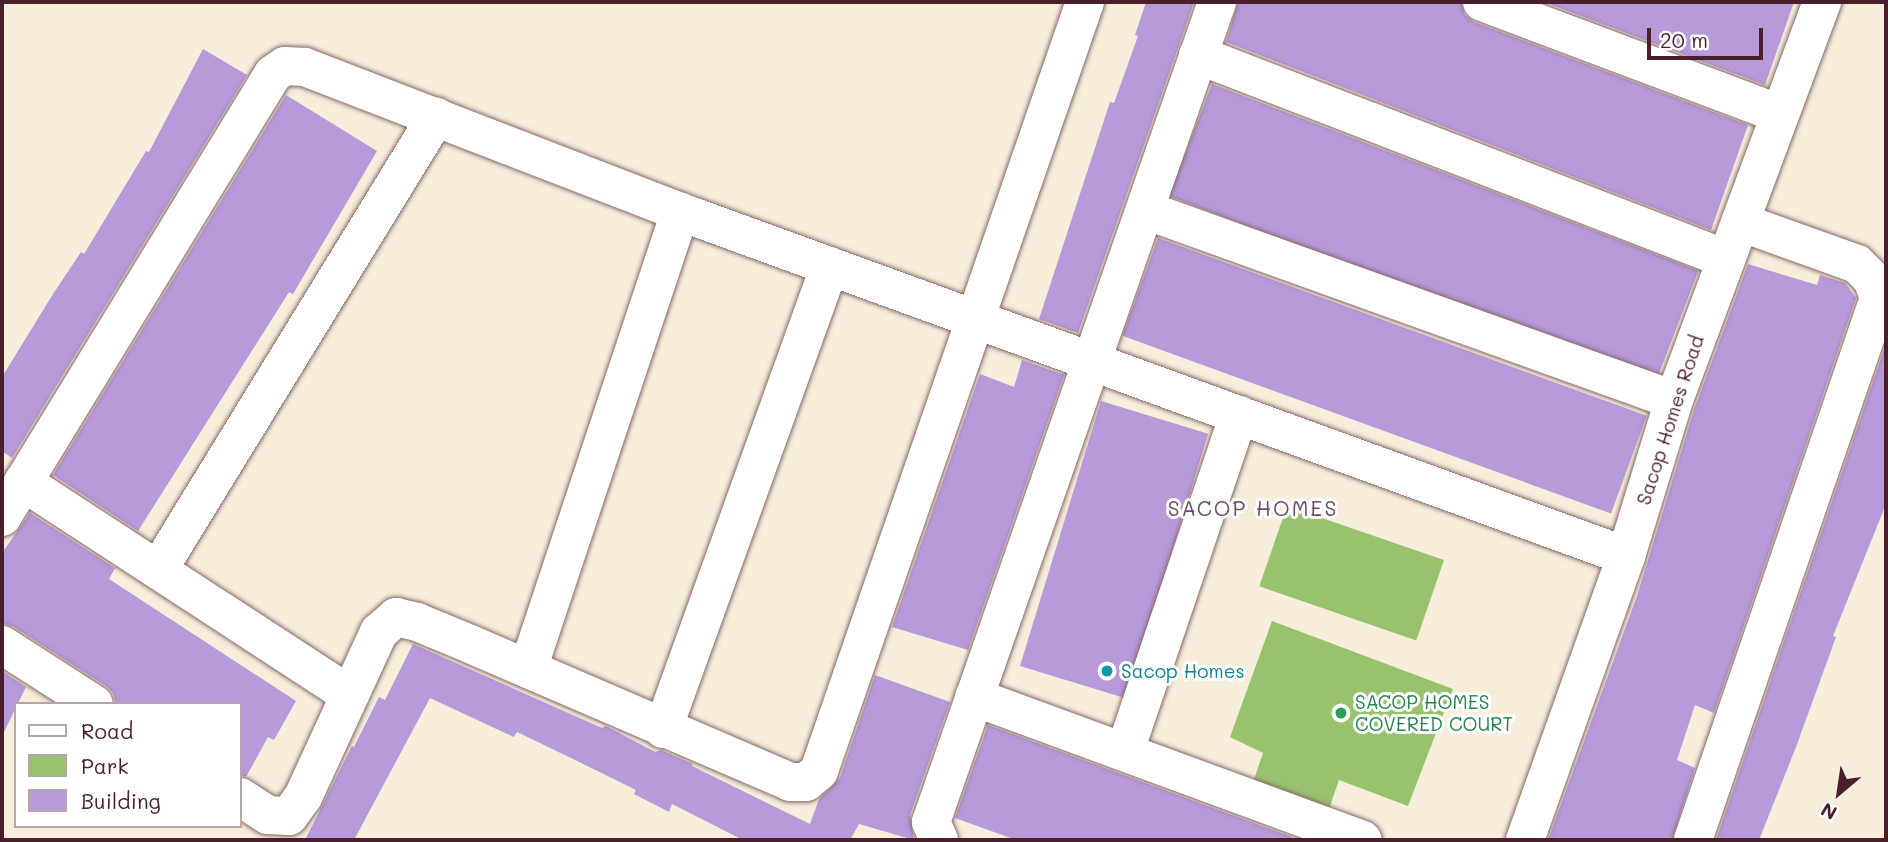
<!DOCTYPE html>
<style>
body{margin:0}
#map{position:relative;width:1888px;height:842px;overflow:hidden;background:#f6edda;font-family:Mali,sans-serif}
div>[style]{position:absolute}
[style*='--x']{left:calc(var(--x)*1px);top:calc(var(--y)*1px);width:calc(var(--w)*1px);rotate:calc(var(--a)*1deg)}
.green>*{inset:0;background:#99c26e;transform-origin:0 0}
.building>*{inset:0;background:#b69ada;transform-origin:0 0}
.roads{filter:drop-shadow(0 0 2px #866768) drop-shadow(0 0 2px #866768)}
.minor>*{height:38px;margin:-19px;padding:0 19px;transform-origin:19px;border-radius:19px;background:#fff}
.dots>*{width:19px;height:19px;translate:-50% -50%;box-sizing:border-box;border:4px solid #fff;border-radius:50%}
span{translate:-50% -50%;white-space:nowrap;text-align:center;line-height:1.15;-webkit-text-stroke:6px #fff;paint-order:stroke}
.street-label{font-size:19px;color:#4a1f2b}
.culture-label{font-size:19px;color:#0d838f}
.left{translate:0 -50%;text-align:left}
.leisure-label{font-size:19px;color:#27864d}
.neighbourhood-label{font-size:21px;color:#704a68;letter-spacing:2px}
.frame{position:absolute;inset:0;border:4px solid #4a1f2b;pointer-events:none}
.legend{position:absolute;left:14px;top:702px;width:228px;height:126px;box-sizing:border-box;background:#fff;border:2px solid #b7a5aa;margin:0;padding:9px 12px;list-style:none;font-size:21px;color:#4a1f2b}
.legend li{display:flex;align-items:center;gap:14px;height:35px}
.legend b{width:35px;border:2px solid #b7a5aa}
.north{position:absolute;left:1804px;top:758px;width:70px;height:70px;-webkit-text-stroke:5px #fff;paint-order:stroke;rotate:209deg;font-size:19px;font-weight:700;line-height:28px;text-align:center;color:#4a1f2b}
.north::after{content:'';display:block;margin:auto;width:24px;height:32px;background:#4a1f2b;clip-path:polygon(50% 0,100% 100%,50% 72%,0 100%)}
.scale{position:absolute;left:1647px;top:28px;width:116px;height:32px;box-sizing:border-box;border:4px solid #4a1f2b;border-top:0;padding-left:9px;font-size:21px;line-height:24px;white-space:nowrap;color:#4a1f2b;-webkit-text-stroke:5px #fff;paint-order:stroke}
</style>
<div id="map">
<div class="green">
<i style="left:1287px;top:506px;width:166px;height:85px;rotate:19deg"></i>
<i style="clip-path:polygon(1272px 621px,1453px 689px,1408px 806px,1339px 780px,1326px 818px,1250px 791px,1263px 753px,1230px 737px)"></i>
</div>
<div class="building">
<i style="clip-path:polygon(1146px 2px,1194px 2px,1078px 333px,1039px 319px,1110px 102px,1114px 103px,1138px 36px,1135px 35px)"></i>
<i style="clip-path:polygon(1238px 2px,1461px 2px,1465px 15px,1474px 22px,1748px 125px,1711px 230px,1226px 42px)"></i>
<i style="clip-path:polygon(1544px 2px,1794px 2px,1765px 85px)"></i>
<i style="clip-path:polygon(203px 49px,247px 75px,12px 458px,2px 451px,2px 377px,53px 294px,81px 252px,84px 254px,146px 151px,149px 152px)"></i>
<i style="left:1212px;top:84px;width:521px;height:120px;rotate:21deg"></i>
<i style="clip-path:polygon(286px 95px,377px 151px,293px 294px,289px 292px,138px 531px,53px 475px)"></i>
<i style="left:1158px;top:238px;width:520px;height:104px;rotate:20deg"></i>
<i style="clip-path:polygon(1748px 264px,1817px 285px,1820px 275px,1845px 283px,1856px 298px,1714px 713px,1695px 705px,1677px 760px,1695px 768px,1672px 840px,1548px 840px,1637px 596px,1695px 407px)"></i>
<i style="clip-path:polygon(1886px 344px,1886px 504px,1833px 636px,1836px 637px,1796px 747px,1759px 840px,1716px 840px)"></i>
<i style="clip-path:polygon(1022px 360px,1064px 375px,968px 650px,892px 627px,980px 374px,1014px 387px)"></i>
<i style="left:1101px;top:401px;width:112px;height:277px;rotate:17deg"></i>
<i style="clip-path:polygon(30px 513px,115px 568px,109px 579px,296px 701px,274px 740px,268px 737px,246px 777px,240px 775px,240px 704px,116px 704px,113px 693px,106px 686px,14px 627px,2px 623px,2px 553px)"></i>
<i style="clip-path:polygon(413px 644px,602px 728px,606px 726px,655px 752px,661px 750px,693px 764px,692px 766px,810px 824px,819px 799px,840px 778px,875px 675px,950px 702px,910px 815px,914px 840px,859px 824px,850px 840px,743px 840px,672px 804px,669px 812px,634px 794px,636px 790px,571px 758px,517px 732px,514px 737px,430px 698px,354px 840px,305px 840px,352px 746px,354px 747px,379px 697px,385px 700px)"></i>
<i style="clip-path:polygon(2px 671px,26px 687px,2px 736px)"></i>
<i style="clip-path:polygon(988px 725px,1292px 837px,1291px 840px,1016px 840px,955px 818px)"></i>
</div>
<div class="roads">
<div class="minor">
<i style="--x:1482;--y:2;--w:318;--a:20.6"></i>
<i style="--x:1198;--y:55;--w:566;--a:21.12"></i>
<i style="--x:1145;--y:210;--w:562;--a:19.76"></i>
<i style="--x:23;--y:482;--w:390;--a:33.1"></i>
<i style="--x:2;--y:517;--w:519;--a:-58.54"></i>
<i style="--x:273;--y:74;--w:14;--a:-34"></i>
<i style="--x:285;--y:66;--w:20;--a:3"></i>
<i style="--x:305;--y:67;--w:412;--a:21.1"></i>
<i style="--x:689;--y:215;--w:997;--a:20"></i>
<i style="--x:158;--y:570;--w:532;--a:-58.46"></i>
<i style="--x:2;--y:645;--w:109;--a:32.7"></i>
<i style="--x:528;--y:669;--w:482;--a:-71.6"></i>
<i style="--x:974;--y:697;--w:414;--a:20.2"></i>
<i style="--x:663;--y:729;--w:492;--a:-70.2"></i>
<i style="--x:1125;--y:751;--w:355;--a:-71.3"></i>
<i style="--x:240;--y:797;--w:33;--a:33"></i>
<i style="--x:268;--y:815;--w:21;--a:3"></i>
<i style="--x:289;--y:816;--w:24;--a:-54"></i>
<i style="--x:303;--y:797;--w:182;--a:-65.3"></i>
<i style="--x:379;--y:632;--w:23;--a:-41"></i>
<i style="--x:396;--y:617;--w:22;--a:13"></i>
<i style="--x:417;--y:622;--w:57;--a:22.5"></i>
<i style="--x:470;--y:644;--w:348;--a:23.3"></i>
<i style="--x:790;--y:782;--w:16;--a:0"></i>
<i style="--x:806;--y:782;--w:17;--a:-40"></i>
<i style="--x:819;--y:771;--w:814;--a:-70.92"></i>
<i style="--x:939;--y:840;--w:20;--a:-114"></i>
<i style="--x:931;--y:822;--w:868;--a:-70.77"></i>
<i style="--x:1525;--y:840;--w:301;--a:-70.4"></i>
<i style="--x:1626;--y:556;--w:163;--a:-72.9"></i>
<i style="--x:1674;--y:400;--w:425;--a:-69.6"></i>
<i style="--x:1693;--y:840;--w:573;--a:-71.06"></i>
<i style="--x:1879;--y:298;--w:20;--a:-110"></i>
<i style="--x:1872;--y:279;--w:21;--a:-135"></i>
<i style="--x:1857;--y:264;--w:124;--a:-160.3"></i>
</div>
</div>
<div class="dots">
<i style="left:1107px;top:671px;background:#0f9aa8"></i>
<i style="left:1341px;top:713px;background:#2e9e5b"></i>
</div>
<div class="street-label">
<span style="left:1670px;top:420px;rotate:-72deg">Sacop Homes Road</span>
</div>
<div class="culture-label">
<span class="left" style="left:1121px;top:671px">Sacop Homes</span>
</div>
<div class="leisure-label">
<span class="left" style="left:1355px;top:713px">SACOP HOMES<br>COVERED COURT</span>
</div>
<div class="neighbourhood-label">
<span style="left:1253px;top:508px">SACOP HOMES</span>
</div>
<div class="frame"></div>
<ul class="legend">
<li><b style="height:9px;background:#fff"></b>Road</li>
<li><b style="height:19px;background:#99c26e"></b>Park</li>
<li><b style="height:19px;background:#b69ada"></b>Building</li>
</ul>
<div class="north">N</div>
<div class="scale">20 m</div>
</div>
